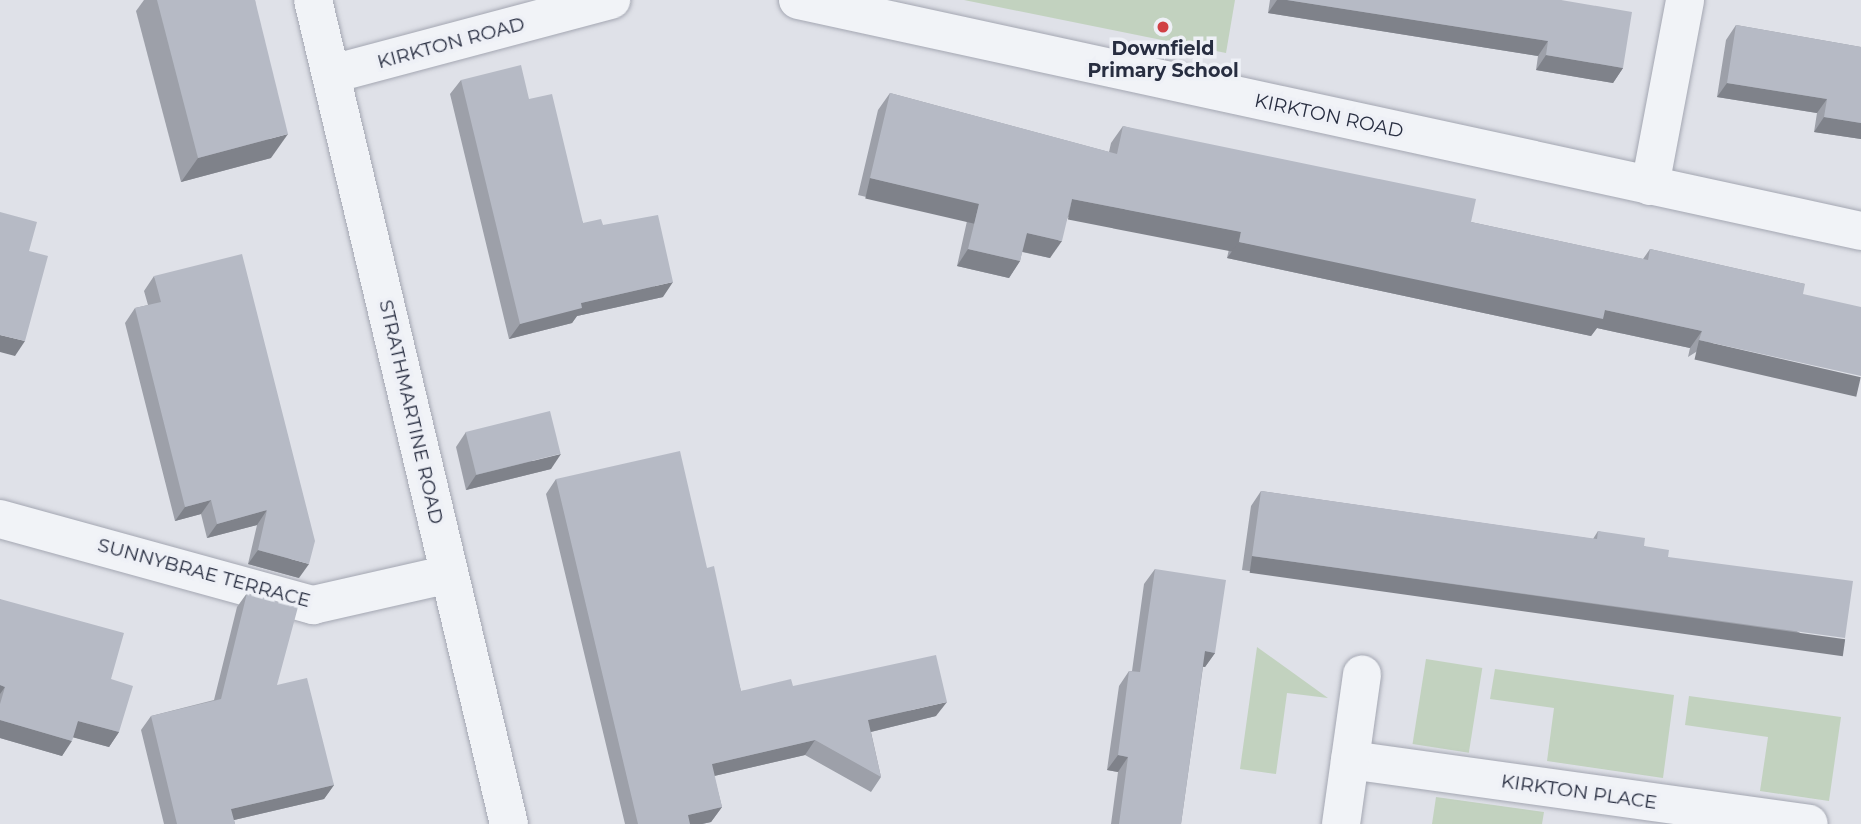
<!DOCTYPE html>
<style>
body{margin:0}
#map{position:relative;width:1861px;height:824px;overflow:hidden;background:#dfe1e8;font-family:Montserrat,sans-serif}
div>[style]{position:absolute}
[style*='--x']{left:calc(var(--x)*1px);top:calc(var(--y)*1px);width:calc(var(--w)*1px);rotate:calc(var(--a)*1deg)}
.green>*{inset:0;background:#c2d2bf;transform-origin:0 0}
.roads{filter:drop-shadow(0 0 2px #a4a7b2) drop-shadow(0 0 2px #a4a7b2)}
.minor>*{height:38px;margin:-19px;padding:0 19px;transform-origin:19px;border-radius:19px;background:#f1f3f7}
.tertiary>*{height:38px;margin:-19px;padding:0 19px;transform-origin:19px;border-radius:19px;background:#f1f3f7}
.wall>*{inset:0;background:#9da0a9}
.shaded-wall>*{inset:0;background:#7f828a;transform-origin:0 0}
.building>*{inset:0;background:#b6bac5;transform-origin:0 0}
.dots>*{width:19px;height:19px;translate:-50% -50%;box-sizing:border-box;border:4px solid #eef0f6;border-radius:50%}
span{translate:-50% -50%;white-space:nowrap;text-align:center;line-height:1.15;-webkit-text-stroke:7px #eef0f6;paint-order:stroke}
.street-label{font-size:19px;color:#272d40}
.poi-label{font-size:19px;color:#272d40;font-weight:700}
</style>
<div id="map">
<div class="green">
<i style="clip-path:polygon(964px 0,1235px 0,1226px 53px)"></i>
<i style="clip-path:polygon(1257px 647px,1328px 698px,1287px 693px,1276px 774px,1240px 769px)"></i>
<i style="left:1426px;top:659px;width:57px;height:86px;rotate:9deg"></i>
<i style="clip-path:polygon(1495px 669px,1674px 695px,1663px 778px,1547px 761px,1554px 708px,1490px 699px)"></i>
<i style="clip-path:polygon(1689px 696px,1841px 717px,1829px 801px,1760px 791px,1768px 737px,1685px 725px)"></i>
<i style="clip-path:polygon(1436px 797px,1544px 812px,1542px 824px,1432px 824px)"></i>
</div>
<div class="roads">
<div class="minor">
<i style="--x:798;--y:0;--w:1088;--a:12.26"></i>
<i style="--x:332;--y:74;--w:289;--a:-14.9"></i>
<i style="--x:1650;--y:186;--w:189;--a:-79.3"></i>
<i style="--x:0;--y:519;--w:325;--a:15.4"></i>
<i style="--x:313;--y:605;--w:139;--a:-12.8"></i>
<i style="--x:1350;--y:760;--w:463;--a:7.9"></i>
<i style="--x:1341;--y:824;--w:151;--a:-82"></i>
</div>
<div class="tertiary">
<i style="--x:313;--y:0;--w:847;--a:76.62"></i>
</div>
</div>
<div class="wall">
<i style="clip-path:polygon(144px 0,255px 0,271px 158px,181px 182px,136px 11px)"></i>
<i style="clip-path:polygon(1270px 0,1561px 0,1623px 68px,1613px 83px,1536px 70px,1538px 56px,1268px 13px)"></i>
<i style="clip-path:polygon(1736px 25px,1861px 47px,1861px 139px,1814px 132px,1817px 113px,1717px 97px,1726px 40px)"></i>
<i style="clip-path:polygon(461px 80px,529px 99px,583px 223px,603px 225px,663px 297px,577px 316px,572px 323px,509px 339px,450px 94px)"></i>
<i style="clip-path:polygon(890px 93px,1109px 152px,1111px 143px,1123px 126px,1471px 222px,1643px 259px,1650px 249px,1805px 284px,1688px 357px,1690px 348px,1597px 328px,1591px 336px,1227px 258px,1229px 249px,1068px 217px,1050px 258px,1022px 252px,1020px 261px,1009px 278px,957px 266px,967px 221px,858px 195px,878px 110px)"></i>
<i style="clip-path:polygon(154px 276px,299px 578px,248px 564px,257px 525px,207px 538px,201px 514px,175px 521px,125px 323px,135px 308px,148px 305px,144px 291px)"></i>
<i style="clip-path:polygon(466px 432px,551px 469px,466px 490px,456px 447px)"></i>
<i style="clip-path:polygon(556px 479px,707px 568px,741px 691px,793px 686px,936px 716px,871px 732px,881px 777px,871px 792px,805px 755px,714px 776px,722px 807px,711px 822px,702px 824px,625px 824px,546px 494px)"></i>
<i style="clip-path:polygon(1261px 491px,1593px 539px,1598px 531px,1644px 546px,1668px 557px,1835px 653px,1242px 570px,1251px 506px)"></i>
<i style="clip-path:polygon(1155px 569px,1215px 653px,1205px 667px,1203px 667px,1181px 824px,1111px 824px,1118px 772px,1107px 770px,1119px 686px,1129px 671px,1132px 671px,1144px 584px)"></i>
<i style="clip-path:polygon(247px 593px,277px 685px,334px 785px,324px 799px,234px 820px,235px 824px,164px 824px,141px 730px,151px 716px,214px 700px,237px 607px)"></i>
<i style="clip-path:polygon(0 599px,111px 679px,119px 732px,109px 747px,73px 737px,62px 756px,0 738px)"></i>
</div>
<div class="shaded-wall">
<i style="clip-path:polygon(1277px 0,1287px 0,1548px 41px,1538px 56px,1268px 13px)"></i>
<i style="clip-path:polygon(1546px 55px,1623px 68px,1613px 83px,1536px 70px)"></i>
<i style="clip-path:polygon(1727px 83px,1827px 99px,1817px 113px,1717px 97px)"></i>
<i style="clip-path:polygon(1824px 117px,1861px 123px,1861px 139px,1814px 132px)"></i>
<i style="clip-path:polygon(288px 134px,271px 158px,181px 182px,198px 158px)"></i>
<i style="left:870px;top:178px;width:112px;height:21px;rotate:13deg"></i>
<i style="left:1072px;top:199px;width:172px;height:21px;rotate:11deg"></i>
<i style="clip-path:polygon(1027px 233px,1062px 241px,1050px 258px,1015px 250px)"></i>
<i style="clip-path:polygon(1239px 242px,1605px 310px,1702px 331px,1690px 348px,1597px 328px,1591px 336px,1227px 258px)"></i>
<i style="clip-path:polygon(968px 249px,1020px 261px,1009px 278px,957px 266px)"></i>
<i style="clip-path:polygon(673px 282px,663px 297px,577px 316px,572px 323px,509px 339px,520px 324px,581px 303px)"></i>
<i style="clip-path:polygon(0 335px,25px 341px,15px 356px,0 352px)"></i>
<i style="left:1699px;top:340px;width:166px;height:20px;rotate:13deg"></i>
<i style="clip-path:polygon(561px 454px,551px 469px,466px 490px,476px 475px)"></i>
<i style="clip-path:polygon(211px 500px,201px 514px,175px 521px,185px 507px)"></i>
<i style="clip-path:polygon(267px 510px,257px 525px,207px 538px,217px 524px)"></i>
<i style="clip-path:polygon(258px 550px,309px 564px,299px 578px,248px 564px)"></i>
<i style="left:1252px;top:556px;width:599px;height:17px;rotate:8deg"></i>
<i style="clip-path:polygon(1205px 651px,1215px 653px,1205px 667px,1195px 665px)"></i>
<i style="clip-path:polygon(0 685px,5px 687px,0 694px)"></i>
<i style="clip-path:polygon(947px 702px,936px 716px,858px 735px,868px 720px)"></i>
<i style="clip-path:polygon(0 720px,72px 741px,62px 756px,0 738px)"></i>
<i style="clip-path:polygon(78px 721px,119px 732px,109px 747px,68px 736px)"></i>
<i style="clip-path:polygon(815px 740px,805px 755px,701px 779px,712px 764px)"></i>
<i style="clip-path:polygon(1118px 755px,1128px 757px,1118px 772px,1107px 770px)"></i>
<i style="clip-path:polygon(334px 785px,324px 799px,221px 823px,231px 809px)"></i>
<i style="clip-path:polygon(722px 807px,711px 822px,702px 824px,682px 824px,688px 815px)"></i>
</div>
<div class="building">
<i style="clip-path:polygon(157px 0,255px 0,288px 134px,198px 158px)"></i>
<i style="clip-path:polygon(1287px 0,1561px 0,1632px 12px,1623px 68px,1546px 55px,1548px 41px)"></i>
<i style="clip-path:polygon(1736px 25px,1861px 47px,1861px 123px,1824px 117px,1827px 99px,1727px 83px)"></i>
<i style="clip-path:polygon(521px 65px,529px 99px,552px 94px,583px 223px,601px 219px,603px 225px,658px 215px,673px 282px,581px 303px,582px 308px,520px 324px,461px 80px)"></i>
<i style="clip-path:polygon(890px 93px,1117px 154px,1123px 126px,1476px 199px,1471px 222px,1648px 260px,1650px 249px,1805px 284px,1803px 294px,1861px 307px,1861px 376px,1699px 340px,1702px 331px,1605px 310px,1603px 319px,1239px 242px,1241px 232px,1072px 199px,1062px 241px,1027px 233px,1020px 261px,968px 249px,979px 204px,870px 178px)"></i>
<i style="clip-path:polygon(0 212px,37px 222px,29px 251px,48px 256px,25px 341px,0 335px)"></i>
<i style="clip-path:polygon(242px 254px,315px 541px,309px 564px,258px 550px,267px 510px,217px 524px,211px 500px,185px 507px,135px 308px,161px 302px,154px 276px)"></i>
<i style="left:550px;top:411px;width:44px;height:87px;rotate:76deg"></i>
<i style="clip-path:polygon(680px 451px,707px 568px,714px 566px,741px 691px,791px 679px,793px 686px,936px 655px,947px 702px,868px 720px,881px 777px,815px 740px,712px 764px,722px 807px,688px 815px,690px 824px,638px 824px,556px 479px)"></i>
<i style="clip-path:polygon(1261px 491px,1597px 539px,1598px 531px,1645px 538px,1644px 546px,1669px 550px,1668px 557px,1853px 581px,1845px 638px,1252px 556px)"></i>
<i style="clip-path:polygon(1155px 569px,1226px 580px,1215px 653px,1205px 651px,1181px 824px,1119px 824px,1128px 757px,1118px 755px,1129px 671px,1140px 672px)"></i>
<i style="clip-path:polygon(247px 593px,298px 607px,277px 685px,307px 678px,334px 785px,231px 809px,235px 824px,177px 824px,151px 716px,221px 699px)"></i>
<i style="clip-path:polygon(0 599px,124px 633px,111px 679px,133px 686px,119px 732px,78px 721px,72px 741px,0 720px,0 704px,5px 687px,0 685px)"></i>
</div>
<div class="dots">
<i style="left:1163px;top:27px;background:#d14044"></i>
</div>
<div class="street-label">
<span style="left:451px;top:43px;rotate:-15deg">KIRKTON ROAD</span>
<span style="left:1329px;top:116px;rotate:12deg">KIRKTON ROAD</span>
<span style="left:411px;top:412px;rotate:77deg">STRATHMARTINE ROAD</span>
<span style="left:204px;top:573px;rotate:15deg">SUNNYBRAE TERRACE</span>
<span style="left:1579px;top:792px;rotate:8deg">KIRKTON PLACE</span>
</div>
<div class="poi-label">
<span style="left:1163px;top:60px">Downfield<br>Primary School</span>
</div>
</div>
